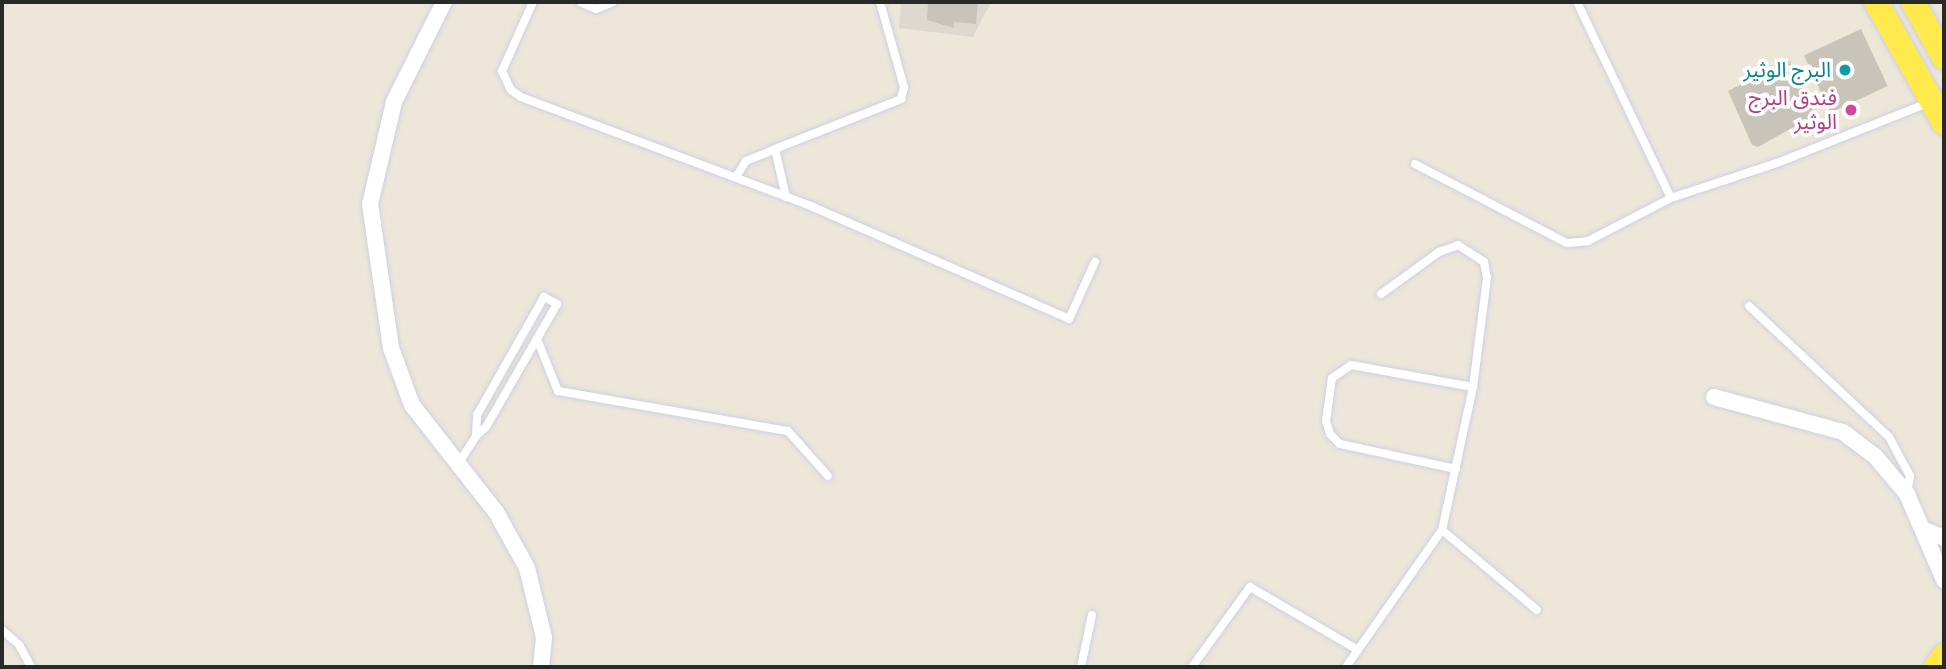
<!DOCTYPE html>
<meta charset="utf-8">
<style>
body{margin:0}
#map{position:relative;width:1946px;height:669px;overflow:hidden;background:#ede7d9;font-family:Figtree,"Noto Sans Arabic",sans-serif}
div>[style]{position:absolute}
[style*='--x']{left:calc(var(--x)*1px);top:calc(var(--y)*1px);width:calc(var(--w)*1px);rotate:calc(var(--a)*1deg)}
.plaza>*{inset:0;background:#ddd9d1}
.building>*{inset:0;background:#c8c4b9;transform-origin:0 0}
.roads{filter:drop-shadow(0 0 2px #ced0e4) drop-shadow(0 0 2px #ced0e4)}
.lane>*{height:8px;margin:-4px;padding:0 4px;transform-origin:4px;border-radius:4px;background:#fff}
.street>*{height:16px;margin:-8px;padding:0 8px;transform-origin:8px;border-radius:8px;background:#fff}
.primary>*{height:24px;margin:-12px;padding:0 12px;transform-origin:12px;border-radius:12px;background:#ffea4d}
.dots>*{width:19px;height:19px;translate:-50% -50%;box-sizing:border-box;border:4px solid #fff;border-radius:50%}
span{translate:-50% -50%;white-space:nowrap;text-align:center;line-height:1.15;-webkit-text-stroke:7px #fff;paint-order:stroke}
.culture-label{font-size:21px;color:#0d838f}
.right{translate:-100% -50%;text-align:right}
.hotel-label{font-size:21px;color:#b23c85}
.frame{position:absolute;inset:0;border:4px solid #292929;pointer-events:none}
</style>
<div id="map">
<div class="plaza">
<i style="clip-path:polygon(901px 2px,991px 2px,973px 37px,899px 28px)"></i>
</div>
<div class="building">
<i style="clip-path:polygon(928px 2px,978px 2px,976px 24px,954px 22px,954px 28px,927px 20px)"></i>
<i style="left:1861px;top:29px;width:63px;height:63px;rotate:65deg"></i>
<i style="clip-path:polygon(1789px 60px,1815px 115px,1758px 147px,1752px 145px,1728px 91px)"></i>
</div>
<div class="roads">
<div class="lane">
<i style="--x:533;--y:2;--w:76;--a:114.2"></i>
<i style="--x:502;--y:71;--w:21;--a:65"></i>
<i style="--x:511;--y:90;--w:12;--a:35"></i>
<i style="--x:521;--y:97;--w:312;--a:20.6"></i>
<i style="--x:813;--y:207;--w:279;--a:23.6"></i>
<i style="--x:1069;--y:319;--w:63;--a:-65.5"></i>
<i style="--x:580;--y:2;--w:17;--a:24"></i>
<i style="--x:596;--y:9;--w:18;--a:-22"></i>
<i style="--x:1577;--y:2;--w:217;--a:64.4"></i>
<i style="--x:1415;--y:164;--w:171;--a:27.5"></i>
<i style="--x:1567;--y:243;--w:21;--a:-5"></i>
<i style="--x:1588;--y:241;--w:93;--a:-27.4"></i>
<i style="--x:1671;--y:198;--w:112;--a:-18.3"></i>
<i style="--x:1777;--y:163;--w:165;--a:-21.7"></i>
<i style="--x:736;--y:177;--w:19;--a:-58"></i>
<i style="--x:746;--y:161;--w:31;--a:-22"></i>
<i style="--x:786;--y:197;--w:49;--a:-102.9"></i>
<i style="--x:775;--y:149;--w:136;--a:-21.6"></i>
<i style="--x:901;--y:99;--w:12;--a:-76"></i>
<i style="--x:904;--y:87;--w:88;--a:-105.8"></i>
<i style="--x:1381;--y:294;--w:72;--a:-35.9"></i>
<i style="--x:1439;--y:252;--w:20;--a:-20"></i>
<i style="--x:1458;--y:245;--w:31;--a:33"></i>
<i style="--x:1484;--y:262;--w:16;--a:79"></i>
<i style="--x:1487;--y:278;--w:110;--a:97.3"></i>
<i style="--x:1473;--y:387;--w:146;--a:102.2"></i>
<i style="--x:1749;--y:306;--w:192;--a:43.1"></i>
<i style="--x:1889;--y:437;--w:44;--a:61.7"></i>
<i style="--x:1910;--y:476;--w:18;--a:99"></i>
<i style="--x:537;--y:339;--w:56;--a:68"></i>
<i style="--x:558;--y:391;--w:233;--a:9.9"></i>
<i style="--x:788;--y:431;--w:60;--a:48.4"></i>
<i style="--x:458;--y:464;--w:33;--a:-57"></i>
<i style="--x:476;--y:436;--w:21;--a:-87"></i>
<i style="--x:477;--y:415;--w:136;--a:-60.4"></i>
<i style="--x:544;--y:297;--w:15;--a:28"></i>
<i style="--x:557;--y:304;--w:142;--a:120"></i>
<i style="--x:486;--y:427;--w:13;--a:138"></i>
<i style="--x:1456;--y:469;--w:119;--a:-167.8"></i>
<i style="--x:1340;--y:444;--w:14;--a:-135"></i>
<i style="--x:1330;--y:434;--w:14;--a:-107"></i>
<i style="--x:1326;--y:421;--w:43;--a:-82.1"></i>
<i style="--x:1332;--y:378;--w:23;--a:-34"></i>
<i style="--x:1351;--y:365;--w:124;--a:10.2"></i>
<i style="--x:2;--y:630;--w:23;--a:41"></i>
<i style="--x:19;--y:645;--w:25;--a:61"></i>
<i style="--x:1081;--y:667;--w:53;--a:-78.1"></i>
<i style="--x:1192;--y:667;--w:99;--a:-54.1"></i>
<i style="--x:1250;--y:587;--w:125;--a:30.3"></i>
<i style="--x:1346;--y:667;--w:167;--a:-55"></i>
<i style="--x:1442;--y:530;--w:124;--a:40.1"></i>
</div>
<div class="street">
<i style="--x:444;--y:2;--w:112;--a:116.6"></i>
<i style="--x:394;--y:102;--w:105;--a:103.2"></i>
<i style="--x:370;--y:204;--w:146;--a:81.7"></i>
<i style="--x:391;--y:348;--w:61;--a:69.8"></i>
<i style="--x:412;--y:405;--w:136;--a:51.9"></i>
<i style="--x:496;--y:512;--w:64;--a:61"></i>
<i style="--x:527;--y:568;--w:72;--a:76.3"></i>
<i style="--x:544;--y:638;--w:29;--a:96"></i>
<i style="--x:1714;--y:397;--w:134;--a:15.2"></i>
<i style="--x:1843;--y:432;--w:40;--a:37"></i>
<i style="--x:1875;--y:456;--w:50;--a:49.9"></i>
<i style="--x:1907;--y:494;--w:94;--a:66.7"></i>
<i style="--x:1925;--y:530;--w:21;--a:23"></i>
</div>
<div class="primary">
<i style="--x:1876;--y:2;--w:139;--a:60.7"></i>
<i style="--x:1913;--y:2;--w:64;--a:61"></i>
<i style="--x:1936;--y:667;--w:14;--a:-54"></i>
</div>
</div>
<div class="dots">
<i style="left:1845px;top:70px;background:#0f9aa8"></i>
<i style="left:1851px;top:110px;background:#d1479c"></i>
</div>
<div class="culture-label">
<span class="right" style="left:1831px;top:70px">البرج الوثير</span>
</div>
<div class="hotel-label">
<span class="right" style="left:1837px;top:110px">فندق البرج<br>الوثير</span>
</div>
<div class="frame"></div>
</div>
